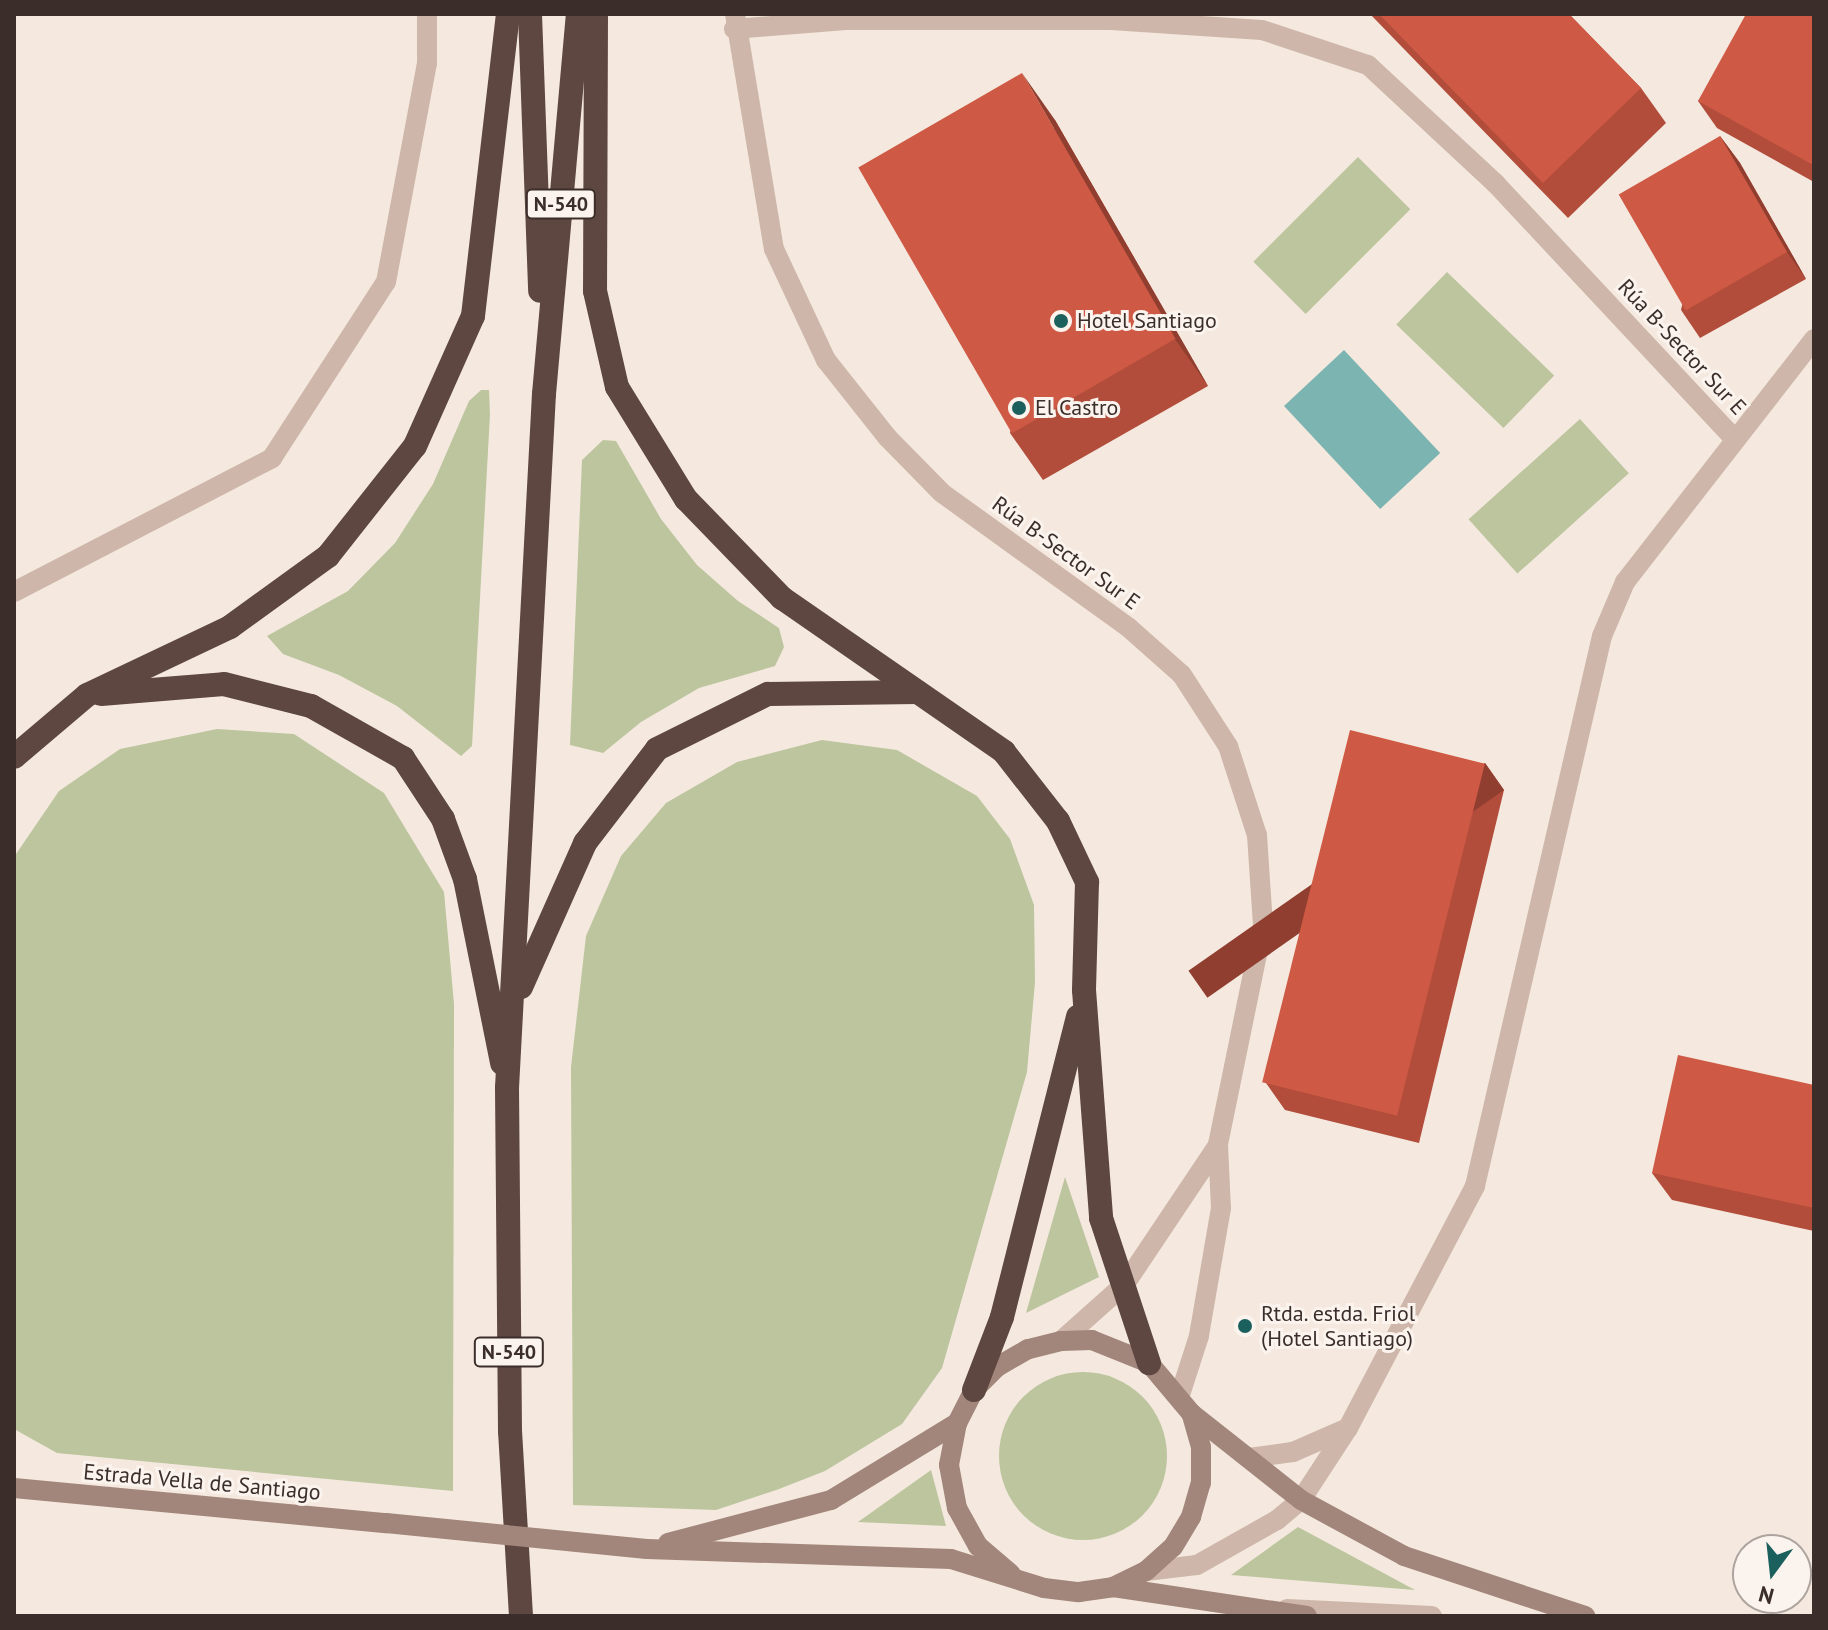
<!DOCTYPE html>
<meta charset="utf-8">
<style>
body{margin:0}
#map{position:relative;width:1828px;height:1630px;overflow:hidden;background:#f5e9df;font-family:"PT Sans",sans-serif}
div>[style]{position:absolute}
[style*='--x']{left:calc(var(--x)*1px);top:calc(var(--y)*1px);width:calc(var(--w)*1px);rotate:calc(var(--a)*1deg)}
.green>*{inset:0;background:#bcc59e;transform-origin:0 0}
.round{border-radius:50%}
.water>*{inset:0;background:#7cb4b1;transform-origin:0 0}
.street>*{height:20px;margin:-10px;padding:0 10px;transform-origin:10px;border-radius:10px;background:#ceb7aa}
.secondary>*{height:20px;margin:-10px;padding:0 10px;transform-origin:10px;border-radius:10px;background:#a2867b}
.highway>*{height:24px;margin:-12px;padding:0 12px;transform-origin:12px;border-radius:12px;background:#5d4740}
.secondary-bridge>*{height:20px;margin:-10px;padding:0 10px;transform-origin:10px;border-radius:10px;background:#a2867b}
.wall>*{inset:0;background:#b14d3a}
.shaded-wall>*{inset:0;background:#903e30;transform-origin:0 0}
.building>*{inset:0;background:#ce5944;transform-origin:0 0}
.dots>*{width:22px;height:22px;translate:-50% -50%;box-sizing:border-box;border:4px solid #fbf3ed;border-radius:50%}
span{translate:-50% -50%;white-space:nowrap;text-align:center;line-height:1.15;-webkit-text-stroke:6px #fbf3ed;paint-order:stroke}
.shield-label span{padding:2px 6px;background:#fbf3ed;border:2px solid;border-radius:6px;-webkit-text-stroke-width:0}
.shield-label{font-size:20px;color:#3b2e2a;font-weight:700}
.poi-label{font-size:22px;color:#3b2e2a}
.left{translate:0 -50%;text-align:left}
.street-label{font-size:22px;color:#3b2e2a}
.frame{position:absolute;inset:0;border:16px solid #3b2e2a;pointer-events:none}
.north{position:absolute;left:1732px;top:1534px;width:80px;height:80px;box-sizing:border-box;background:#fbf3ed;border:2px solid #aea49f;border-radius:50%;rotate:195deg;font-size:22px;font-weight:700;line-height:32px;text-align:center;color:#3b2e2a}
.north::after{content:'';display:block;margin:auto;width:28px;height:36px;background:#1c605e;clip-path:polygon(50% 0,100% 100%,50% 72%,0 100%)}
</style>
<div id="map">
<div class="green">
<i style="left:1358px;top:157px;width:74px;height:148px;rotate:45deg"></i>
<i style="left:1447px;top:272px;width:149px;height:73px;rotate:44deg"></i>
<i style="clip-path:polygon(481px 390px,489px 390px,490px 414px,472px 746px,461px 756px,397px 706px,339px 675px,283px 654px,267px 636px,348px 591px,395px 543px,433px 484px,469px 401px)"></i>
<i style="left:1580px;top:419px;width:73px;height:150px;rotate:48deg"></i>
<i style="clip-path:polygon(603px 440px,616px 441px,661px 519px,697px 565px,738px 601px,779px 628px,784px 647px,775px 666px,699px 688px,641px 722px,603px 753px,570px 745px,582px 460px)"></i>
<i style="clip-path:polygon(217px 729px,294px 734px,384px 793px,444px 892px,454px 1004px,453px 1491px,57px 1453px,14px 1429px,14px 857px,59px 791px,120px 749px)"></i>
<i style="clip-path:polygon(822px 740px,897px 750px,977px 796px,1010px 839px,1034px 905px,1035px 982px,1027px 1072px,942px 1368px,902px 1424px,825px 1471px,779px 1489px,716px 1510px,573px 1505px,571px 1067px,586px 936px,621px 856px,666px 803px,737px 762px)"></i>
<i style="clip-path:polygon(1065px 1177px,1099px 1277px,1026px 1313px)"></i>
<i class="round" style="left:999px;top:1372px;width:168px;height:168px"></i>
<i style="clip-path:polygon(931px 1470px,946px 1526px,858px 1522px)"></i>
<i style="clip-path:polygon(1298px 1527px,1415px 1590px,1231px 1575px)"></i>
</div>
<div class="water">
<i style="left:1344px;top:350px;width:141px;height:82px;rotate:47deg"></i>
</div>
<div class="street">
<i style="--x:735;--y:14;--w:238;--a:80.6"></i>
<i style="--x:774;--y:249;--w:123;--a:64.9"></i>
<i style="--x:826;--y:360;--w:98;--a:51.6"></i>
<i style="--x:887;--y:437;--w:78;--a:45.5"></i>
<i style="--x:942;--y:493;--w:229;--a:35.8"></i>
<i style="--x:1128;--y:627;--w:72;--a:41.6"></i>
<i style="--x:1182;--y:675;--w:85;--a:57.1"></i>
<i style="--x:1228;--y:746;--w:94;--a:72"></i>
<i style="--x:1257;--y:835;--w:90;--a:86.2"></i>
<i style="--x:1263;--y:925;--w:225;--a:101.6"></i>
<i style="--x:1218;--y:1145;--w:63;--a:87.3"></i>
<i style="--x:1221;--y:1208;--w:130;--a:99.8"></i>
<i style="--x:1199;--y:1336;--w:62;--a:107.9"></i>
<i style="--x:734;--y:29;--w:112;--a:-4.6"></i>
<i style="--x:846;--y:20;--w:265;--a:0"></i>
<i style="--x:1111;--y:20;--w:151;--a:3.8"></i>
<i style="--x:1262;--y:30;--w:112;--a:18.3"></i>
<i style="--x:1368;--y:65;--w:175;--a:42.9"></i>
<i style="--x:1496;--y:184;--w:348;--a:46.9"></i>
<i style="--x:14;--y:592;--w:291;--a:-27.4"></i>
<i style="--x:272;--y:458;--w:210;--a:-57.1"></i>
<i style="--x:386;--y:282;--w:223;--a:-79.4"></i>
<i style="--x:427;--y:63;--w:49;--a:-90"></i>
<i style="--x:1061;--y:1341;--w:86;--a:-41.7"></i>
<i style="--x:1125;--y:1284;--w:167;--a:-56.2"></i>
<i style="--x:1249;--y:1458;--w:44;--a:-7.8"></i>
<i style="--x:1293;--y:1452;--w:60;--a:-23.6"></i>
<i style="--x:1146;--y:1571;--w:51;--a:-6.7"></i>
<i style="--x:1197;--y:1565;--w:92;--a:-29.4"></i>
<i style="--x:1277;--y:1520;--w:31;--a:-40"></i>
<i style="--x:1301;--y:1500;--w:86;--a:-56.9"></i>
<i style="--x:1348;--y:1428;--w:273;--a:-62.3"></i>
<i style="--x:1475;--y:1186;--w:564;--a:-77"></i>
<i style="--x:1602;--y:636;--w:59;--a:-66.9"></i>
<i style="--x:1625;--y:582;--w:308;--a:-52.1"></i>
<i style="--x:1287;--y:1609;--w:145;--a:2.8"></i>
</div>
<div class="secondary">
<i style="--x:1191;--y:1413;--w:140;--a:38.3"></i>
<i style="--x:1301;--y:1500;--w:117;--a:28.5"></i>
<i style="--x:1404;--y:1556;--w:191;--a:18.3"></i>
<i style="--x:14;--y:1488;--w:374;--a:5.4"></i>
<i style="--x:668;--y:1543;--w:169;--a:-14.8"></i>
<i style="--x:831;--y:1500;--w:148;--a:-31.4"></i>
<i style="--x:647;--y:1549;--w:304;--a:1.9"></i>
<i style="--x:951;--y:1559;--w:97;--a:17.3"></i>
<i style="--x:1044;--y:1588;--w:35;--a:7"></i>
<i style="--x:1079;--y:1592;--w:34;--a:-8"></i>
<i style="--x:1113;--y:1587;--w:37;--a:-26"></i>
<i style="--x:1146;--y:1571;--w:36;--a:-42"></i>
<i style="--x:1173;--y:1547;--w:35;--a:-59"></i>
<i style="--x:1191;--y:1517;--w:35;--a:-74"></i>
<i style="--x:1201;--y:1483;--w:36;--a:-90"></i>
<i style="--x:1201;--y:1447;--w:35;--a:-106"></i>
<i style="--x:1191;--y:1413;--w:65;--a:-130"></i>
<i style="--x:1149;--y:1363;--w:61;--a:-158"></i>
<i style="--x:1092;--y:1340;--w:31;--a:178"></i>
<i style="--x:1061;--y:1341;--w:34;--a:166"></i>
<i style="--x:1028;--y:1349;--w:34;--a:150"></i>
<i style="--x:998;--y:1366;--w:34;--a:135"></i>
<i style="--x:974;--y:1390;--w:37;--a:117"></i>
<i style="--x:957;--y:1423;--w:43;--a:100.8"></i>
<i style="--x:949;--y:1465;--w:44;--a:79.5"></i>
<i style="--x:957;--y:1508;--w:43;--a:61.1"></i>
<i style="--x:978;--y:1546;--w:43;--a:40.3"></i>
<i style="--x:1113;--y:1587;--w:196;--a:8.5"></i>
</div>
<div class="highway">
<i style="--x:530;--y:14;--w:277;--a:87.9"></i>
<i style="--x:596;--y:14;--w:277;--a:90.2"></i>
<i style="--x:595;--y:291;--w:98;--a:77.1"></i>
<i style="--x:617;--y:387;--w:132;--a:58.4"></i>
<i style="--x:686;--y:499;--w:138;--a:45.9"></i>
<i style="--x:782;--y:598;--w:270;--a:34.7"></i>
<i style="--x:1004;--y:752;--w:88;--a:52"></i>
<i style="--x:1058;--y:821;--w:68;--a:64.6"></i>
<i style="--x:1087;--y:882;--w:108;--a:91.6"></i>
<i style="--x:1084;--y:990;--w:229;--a:85.7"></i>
<i style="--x:1101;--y:1218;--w:153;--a:71.7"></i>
<i style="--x:101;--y:694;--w:123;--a:-4.6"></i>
<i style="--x:224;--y:684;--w:90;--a:14.2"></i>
<i style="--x:311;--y:706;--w:106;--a:29.5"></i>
<i style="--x:403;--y:758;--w:73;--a:56.7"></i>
<i style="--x:443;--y:819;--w:64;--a:69.9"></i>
<i style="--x:465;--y:879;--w:188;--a:78.6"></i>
<i style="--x:14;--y:757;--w:96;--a:-40.3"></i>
<i style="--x:87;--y:695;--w:158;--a:-25.4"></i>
<i style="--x:230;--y:627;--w:121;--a:-35.9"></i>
<i style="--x:328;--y:556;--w:140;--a:-51.7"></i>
<i style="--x:415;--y:446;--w:142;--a:-66"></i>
<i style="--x:473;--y:316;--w:304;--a:-83.4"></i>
<i style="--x:521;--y:987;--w:158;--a:-66"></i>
<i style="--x:585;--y:843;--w:118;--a:-52.5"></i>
<i style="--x:657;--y:749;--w:124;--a:-26.4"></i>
<i style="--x:768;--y:694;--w:149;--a:-0.8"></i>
<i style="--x:974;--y:1390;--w:78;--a:-69"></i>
<i style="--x:1002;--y:1317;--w:310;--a:-75.8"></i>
<i style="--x:521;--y:1616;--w:185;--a:-93.4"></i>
<i style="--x:510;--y:1431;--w:343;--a:-90.5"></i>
<i style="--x:507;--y:1088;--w:695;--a:-86.95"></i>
<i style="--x:544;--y:394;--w:382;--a:-84.9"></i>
</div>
<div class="secondary-bridge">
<i style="--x:386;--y:1523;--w:262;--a:5.7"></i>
</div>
<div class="wall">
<i style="clip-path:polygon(1370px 14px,1569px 14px,1641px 88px,1666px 123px,1568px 218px)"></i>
<i style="clip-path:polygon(1814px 14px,1814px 182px,1717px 128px,1698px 101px)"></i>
<i style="clip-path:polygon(1055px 120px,1208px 386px,1043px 480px,1010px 433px)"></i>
<i style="clip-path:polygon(1720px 136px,1740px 163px,1806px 279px,1700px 338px,1681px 310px)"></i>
<i style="clip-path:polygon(1485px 763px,1504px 790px,1419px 1143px,1285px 1110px,1266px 1083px)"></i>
<i style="clip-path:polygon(1814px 1085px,1814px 1231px,1672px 1200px,1652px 1173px)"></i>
</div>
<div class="shaded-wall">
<i style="clip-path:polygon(1022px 73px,1055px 120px,1208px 386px,1175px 339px)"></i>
<i style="clip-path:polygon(1720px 136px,1740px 163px,1806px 279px,1787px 252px)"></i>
<i style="left:1485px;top:763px;width:33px;height:362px;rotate:55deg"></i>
</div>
<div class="building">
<i style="clip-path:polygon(1379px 14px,1569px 14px,1641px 88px,1543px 183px)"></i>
<i style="clip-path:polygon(1746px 14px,1814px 14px,1814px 163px,1813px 165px,1698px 101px)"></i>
<i style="left:1022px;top:73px;width:307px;height:189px;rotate:60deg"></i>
<i style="left:1720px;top:136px;width:134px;height:117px;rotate:60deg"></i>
<i style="left:1350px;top:730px;width:139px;height:363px;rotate:14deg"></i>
<i style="clip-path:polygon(1678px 1055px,1814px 1085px,1814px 1208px,1652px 1173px)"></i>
</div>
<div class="dots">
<i style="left:1061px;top:321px;background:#1c605e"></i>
<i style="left:1019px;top:408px;background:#1c605e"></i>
<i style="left:1245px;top:1326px;background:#1c605e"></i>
</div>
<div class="shield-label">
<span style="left:561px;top:204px">N-540</span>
<span style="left:509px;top:1352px">N-540</span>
</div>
<div class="poi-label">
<span class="left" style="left:1077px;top:321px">Hotel Santiago</span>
<span class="left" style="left:1035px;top:408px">El Castro</span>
<span class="left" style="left:1261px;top:1326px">Rtda. estda. Friol<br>(Hotel Santiago)</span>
</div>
<div class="street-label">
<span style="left:1682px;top:347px;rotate:47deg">Rúa B-Sector Sur E</span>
<span style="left:1066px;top:553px;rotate:36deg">Rúa B-Sector Sur E</span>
<span style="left:202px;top:1482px;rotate:5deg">Estrada Vella de Santiago</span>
</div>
<div class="frame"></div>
<div class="north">N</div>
</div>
